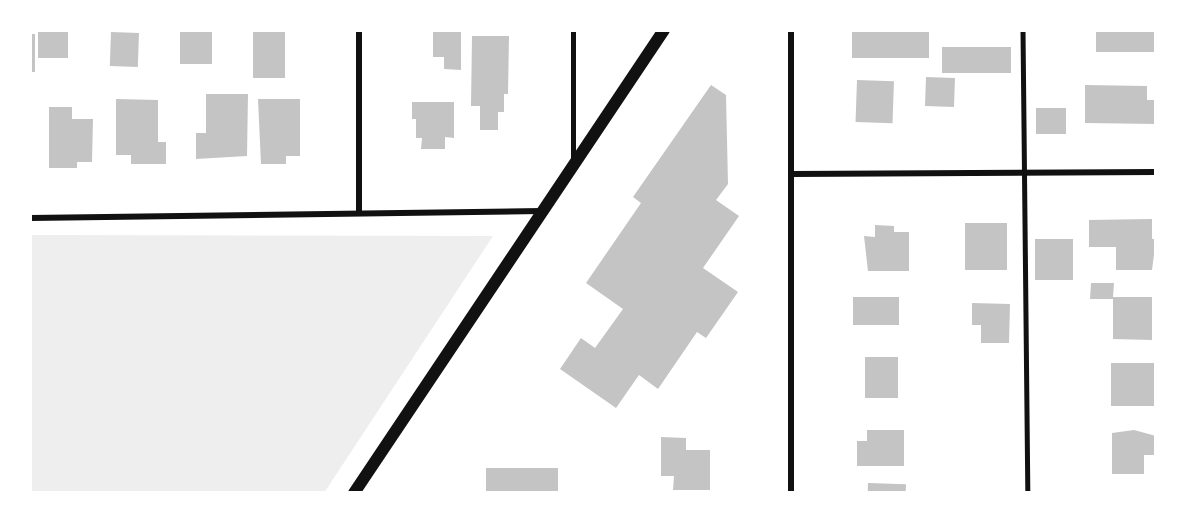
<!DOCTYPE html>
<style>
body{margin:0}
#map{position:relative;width:1186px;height:523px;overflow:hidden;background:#fff;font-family:Poppins,sans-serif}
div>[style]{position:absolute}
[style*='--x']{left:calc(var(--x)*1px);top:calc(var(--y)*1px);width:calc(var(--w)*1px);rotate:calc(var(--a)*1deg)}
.green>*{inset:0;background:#eee}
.building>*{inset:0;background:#c4c4c4;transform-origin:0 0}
.service>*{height:4.5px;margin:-2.25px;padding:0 2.25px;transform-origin:2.25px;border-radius:2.25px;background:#111}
.minor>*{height:6px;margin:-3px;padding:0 3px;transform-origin:3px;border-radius:3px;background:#111}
.secondary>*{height:12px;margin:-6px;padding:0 6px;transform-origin:6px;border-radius:6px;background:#111}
span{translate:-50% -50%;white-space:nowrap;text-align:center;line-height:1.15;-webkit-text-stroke:4.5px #fff;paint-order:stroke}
.frame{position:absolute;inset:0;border:32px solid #fff;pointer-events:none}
</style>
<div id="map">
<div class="green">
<i style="clip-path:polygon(30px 235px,493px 236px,324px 493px,30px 493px)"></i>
</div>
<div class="building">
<i style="left:38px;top:30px;width:30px;height:28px"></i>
<i style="left:180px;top:30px;width:32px;height:34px"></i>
<i style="clip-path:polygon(433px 30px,461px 30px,461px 70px,444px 69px,444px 57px,433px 57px)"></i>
<i style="left:852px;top:30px;width:77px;height:28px"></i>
<i style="left:1096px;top:30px;width:60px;height:22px"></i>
<i style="left:253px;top:31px;width:32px;height:47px"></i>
<i style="left:111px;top:32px;width:28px;height:34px;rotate:2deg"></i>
<i style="left:30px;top:34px;width:5px;height:38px"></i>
<i style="clip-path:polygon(472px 36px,509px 36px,508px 94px,504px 94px,504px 112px,498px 112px,498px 130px,480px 130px,480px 106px,471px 106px)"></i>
<i style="left:942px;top:47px;width:69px;height:26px"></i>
<i style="left:926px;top:77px;width:29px;height:29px;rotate:2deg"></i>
<i style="left:857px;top:80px;width:37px;height:42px;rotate:2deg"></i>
<i style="clip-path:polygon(711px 85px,726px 95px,728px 184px,716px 200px,739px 216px,703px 268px,738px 292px,706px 338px,697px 332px,658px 389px,639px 375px,616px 408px,560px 369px,581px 338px,595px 348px,623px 309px,586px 283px,641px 203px,633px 197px)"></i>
<i style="clip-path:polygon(1085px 85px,1147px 86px,1147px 100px,1156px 100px,1156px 124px,1085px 123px)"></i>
<i style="clip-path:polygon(206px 94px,248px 94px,247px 156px,196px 159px,196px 133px,206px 133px)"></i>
<i style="clip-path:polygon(116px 99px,158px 100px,158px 142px,166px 142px,166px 164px,131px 164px,131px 155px,116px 155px)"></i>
<i style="clip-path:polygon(258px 99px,300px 99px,300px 156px,286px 156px,286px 164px,261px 164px)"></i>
<i style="clip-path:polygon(412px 102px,454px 102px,454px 138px,445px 137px,445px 149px,421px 149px,422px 138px,416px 138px,416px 119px,412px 119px)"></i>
<i style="clip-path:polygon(49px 107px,72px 107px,72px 119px,93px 119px,92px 162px,77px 162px,77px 168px,49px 168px)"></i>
<i style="left:1036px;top:108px;width:30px;height:26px"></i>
<i style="clip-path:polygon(1152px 219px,1152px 239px,1156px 239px,1152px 270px,1116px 270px,1116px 247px,1089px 247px,1089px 220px)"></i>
<i style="left:965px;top:223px;width:42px;height:47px"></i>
<i style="clip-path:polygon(875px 225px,894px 226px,894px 232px,909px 232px,909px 271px,868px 271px,864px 236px,875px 237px)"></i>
<i style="left:1073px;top:239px;width:41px;height:38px;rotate:90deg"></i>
<i style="clip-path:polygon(1091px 283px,1114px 283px,1113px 297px,1152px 297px,1152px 340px,1113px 339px,1113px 299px,1090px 299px)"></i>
<i style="left:853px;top:297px;width:46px;height:28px"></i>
<i style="clip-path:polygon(972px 303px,1010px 304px,1009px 343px,981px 343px,981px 325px,972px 325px)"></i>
<i style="left:865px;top:357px;width:33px;height:41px"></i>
<i style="left:1111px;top:363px;width:45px;height:43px"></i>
<i style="clip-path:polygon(867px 430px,904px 430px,904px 466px,857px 466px,857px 441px,867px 441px)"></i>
<i style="clip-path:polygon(1134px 430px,1156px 436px,1156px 455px,1144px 455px,1144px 474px,1112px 474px,1112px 433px)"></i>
<i style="clip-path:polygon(661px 437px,686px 438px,686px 450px,710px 450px,710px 490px,673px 490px,674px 476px,661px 476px)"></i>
<i style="left:486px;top:468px;width:72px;height:24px"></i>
<i style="left:868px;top:483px;width:38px;height:10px;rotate:2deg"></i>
</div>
<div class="service">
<i style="--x:1023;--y:30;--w:463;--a:89.4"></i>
<i style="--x:573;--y:159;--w:129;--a:-90"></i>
</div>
<div class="minor">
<i style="--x:359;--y:30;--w:181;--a:90"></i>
<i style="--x:791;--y:30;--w:463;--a:90"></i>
<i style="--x:792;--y:174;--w:364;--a:-0.3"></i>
<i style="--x:30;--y:218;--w:512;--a:-0.78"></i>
</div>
<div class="secondary">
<i style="--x:354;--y:493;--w:557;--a:-56.2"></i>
</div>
<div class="frame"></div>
</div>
